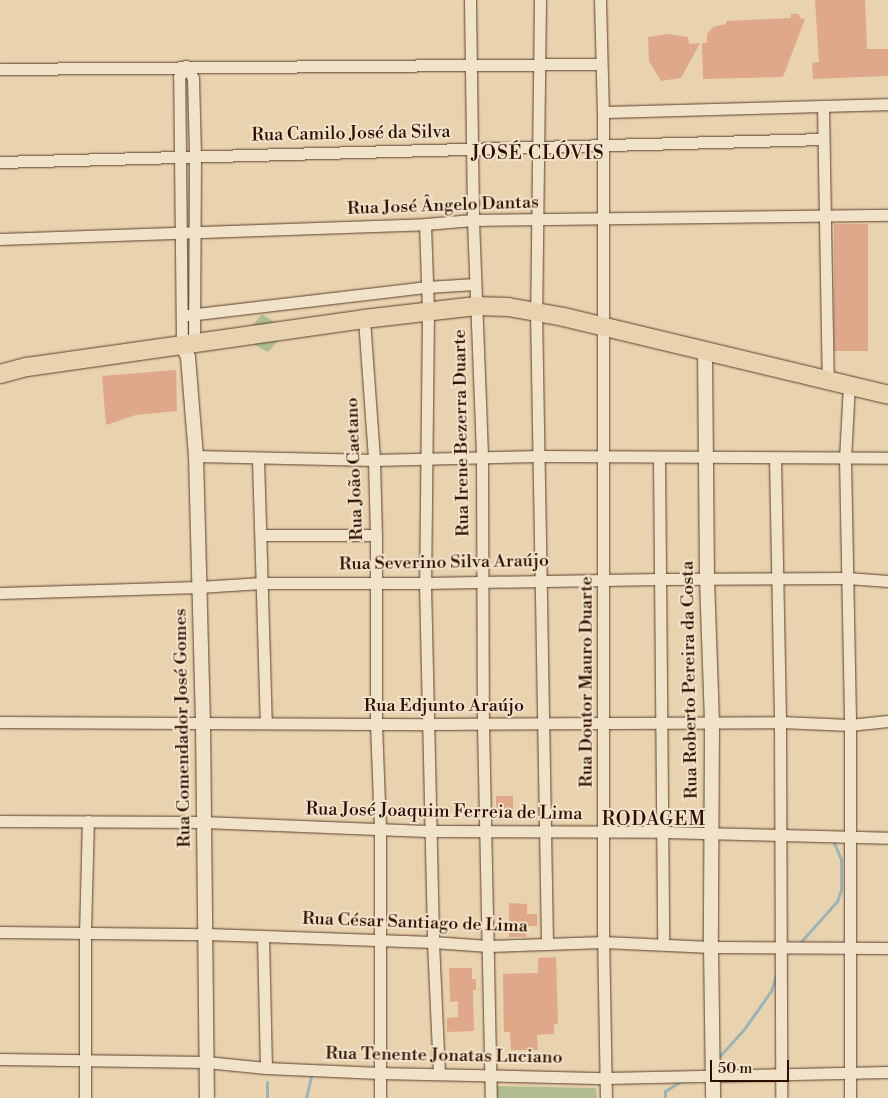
<!DOCTYPE html>
<meta charset="utf-8">
<style>
body{margin:0}
#map{position:relative;width:888px;height:1098px;overflow:hidden;background:#e9d3ae;font-family:"Libre Bodoni",serif}
div>[style]{position:absolute}
[style*='--x']{left:calc(var(--x)*1px);top:calc(var(--y)*1px);width:calc(var(--w)*1px);rotate:calc(var(--a)*1deg)}
.green>*{inset:0;background:#b0be8f}
.stream>*{height:3px;margin:-1.5px;padding:0 1.5px;transform-origin:1.5px;border-radius:1.5px;background:#9db4b6}
.building>*{inset:0;background:#dea889;transform-origin:0 0}
.roads{filter:drop-shadow(0 0 1px #5d3f2c) drop-shadow(0 0 1px #5d3f2c)}
.minor>*{height:11px;margin:-5.5px;padding:0 5.5px;transform-origin:5.5px;border-radius:5.5px;background:#f1e2ca}
.tertiary>*{height:14px;margin:-7px;padding:0 7px;transform-origin:7px;border-radius:7px;background:#f1e2ca}
.primary>*{height:18px;margin:-9px;padding:0 9px;transform-origin:9px;border-radius:9px;background:#e9d3ae}
span{translate:-50% -50%;white-space:nowrap;text-align:center;line-height:1.15;-webkit-text-stroke:4px #f1e2ca;paint-order:stroke}
.street-label{font-size:18px;color:#2e0e00}
.neighbourhood-label{font-size:19px;color:#2e0e00;letter-spacing:1px}
.scale{position:absolute;left:710px;top:1060px;width:79px;height:22px;box-sizing:border-box;border:2px solid #2e0e00;border-top:0;padding-left:6px;font-size:15px;line-height:18px;white-space:nowrap;color:#2e0e00;-webkit-text-stroke:4px #f1e2ca;paint-order:stroke}
</style>
<div id="map">
<div class="green">
<i style="clip-path:polygon(262px 314px,279px 325px,280px 339px,268px 352px,251px 343px,249px 329px)"></i>
<i style="clip-path:polygon(496px 1086px,596px 1088px,597px 1098px,496px 1098px)"></i>
</div>
<div class="stream">
<i style="--x:798;--y:945;--w:59;--a:-48.4"></i>
<i style="--x:837;--y:901;--w:12;--a:-70"></i>
<i style="--x:841;--y:890;--w:31;--a:-90"></i>
<i style="--x:841;--y:859;--w:20;--a:-114"></i>
<i style="--x:718;--y:1058;--w:39;--a:-48"></i>
<i style="--x:744;--y:1029;--w:47;--a:-54.6"></i>
<i style="--x:771;--y:991;--w:16;--a:-72"></i>
<i style="--x:267;--y:1082;--w:16;--a:90"></i>
<i style="--x:306;--y:1098;--w:23;--a:-77"></i>
<i style="--x:665;--y:1098;--w:7;--a:-90"></i>
<i style="--x:665;--y:1091;--w:19;--a:-32"></i>
</div>
<div class="building">
<i style="clip-path:polygon(815px 0,865px 0,867px 49px,888px 49px,888px 76px,813px 79px,812px 63px,819px 62px)"></i>
<i style="clip-path:polygon(791px 14px,799px 14px,800px 18px,805px 19px,783px 77px,703px 79px,702px 43px,707px 43px,707px 34px,713px 27px,726px 24px,726px 21px,791px 18px)"></i>
<i style="clip-path:polygon(668px 34px,688px 37px,689px 44px,700px 43px,681px 78px,661px 81px,649px 61px,648px 37px)"></i>
<i style="left:834px;top:224px;width:34px;height:127px"></i>
<i style="clip-path:polygon(176px 370px,177px 411px,136px 415px,106px 425px,102px 376px)"></i>
<i style="left:496px;top:796px;width:17px;height:24px"></i>
<i style="clip-path:polygon(509px 903px,527px 904px,527px 914px,537px 914px,537px 926px,527px 926px,526px 937px,509px 937px)"></i>
<i style="clip-path:polygon(556px 957px,558px 1024px,554px 1024px,554px 1034px,537px 1035px,538px 1050px,511px 1050px,510px 1032px,504px 1032px,503px 974px,538px 973px,538px 958px)"></i>
<i style="clip-path:polygon(449px 968px,472px 968px,472px 979px,476px 979px,476px 990px,473px 990px,474px 1031px,447px 1032px,447px 1018px,458px 1017px,458px 1001px,450px 1002px)"></i>
</div>
<div class="roads">
<div class="minor">
<i style="--x:470;--y:0;--w:220;--a:89.2"></i>
<i style="--x:473;--y:220;--w:238;--a:87.8"></i>
<i style="--x:482;--y:458;--w:266;--a:89.8"></i>
<i style="--x:483;--y:724;--w:374;--a:88.8"></i>
<i style="--x:540;--y:0;--w:311;--a:90.7"></i>
<i style="--x:536;--y:311;--w:633;--a:89"></i>
<i style="--x:600;--y:0;--w:112;--a:88.5"></i>
<i style="--x:603;--y:112;--w:818;--a:90"></i>
<i style="--x:603;--y:930;--w:168;--a:89"></i>
<i style="--x:0;--y:69;--w:600;--a:-0.48"></i>
<i style="--x:823;--y:106;--w:274;--a:89"></i>
<i style="--x:603;--y:112;--w:285;--a:-1.6"></i>
<i style="--x:0;--y:162;--w:823;--a:-1.6"></i>
<i style="--x:425;--y:224;--w:87;--a:88"></i>
<i style="--x:428;--y:311;--w:272;--a:90.6"></i>
<i style="--x:425;--y:583;--w:359;--a:88.7"></i>
<i style="--x:433;--y:942;--w:132;--a:87.4"></i>
<i style="--x:0;--y:239;--w:425;--a:-2"></i>
<i style="--x:425;--y:224;--w:48;--a:-4.8"></i>
<i style="--x:473;--y:220;--w:415;--a:-0.7"></i>
<i style="--x:188;--y:315;--w:241;--a:-6.7"></i>
<i style="--x:427;--y:287;--w:48;--a:-3.6"></i>
<i style="--x:364;--y:319;--w:141;--a:85.9"></i>
<i style="--x:374;--y:460;--w:75;--a:88.5"></i>
<i style="--x:376;--y:535;--w:189;--a:90"></i>
<i style="--x:376;--y:724;--w:105;--a:87.8"></i>
<i style="--x:380;--y:829;--w:269;--a:90"></i>
<i style="--x:182;--y:345;--w:268;--a:-90.6"></i>
<i style="--x:179;--y:77;--w:13;--a:-58"></i>
<i style="--x:186;--y:66;--w:14;--a:60"></i>
<i style="--x:193;--y:78;--w:77;--a:88.5"></i>
<i style="--x:195;--y:155;--w:188;--a:90.3"></i>
<i style="--x:849;--y:385;--w:73;--a:93.1"></i>
<i style="--x:845;--y:458;--w:267;--a:88.9"></i>
<i style="--x:850;--y:725;--w:373;--a:90"></i>
<i style="--x:196;--y:456;--w:178;--a:1.3"></i>
<i style="--x:374;--y:460;--w:164;--a:-1.4"></i>
<i style="--x:538;--y:456;--w:350;--a:0.3"></i>
<i style="--x:659;--y:457;--w:487;--a:89.5"></i>
<i style="--x:775;--y:458;--w:264;--a:88.9"></i>
<i style="--x:780;--y:722;--w:376;--a:89.8"></i>
<i style="--x:258;--y:459;--w:264;--a:88.3"></i>
<i style="--x:262;--y:535;--w:114;--a:0"></i>
<i style="--x:0;--y:593;--w:199;--a:-1.7"></i>
<i style="--x:199;--y:587;--w:63;--a:-3.6"></i>
<i style="--x:262;--y:583;--w:163;--a:0"></i>
<i style="--x:425;--y:583;--w:235;--a:-1"></i>
<i style="--x:660;--y:579;--w:187;--a:-0.3"></i>
<i style="--x:847;--y:578;--w:41;--a:4.2"></i>
<i style="--x:0;--y:722;--w:430;--a:0.3"></i>
<i style="--x:430;--y:724;--w:350;--a:-0.3"></i>
<i style="--x:780;--y:722;--w:70;--a:2.5"></i>
<i style="--x:850;--y:725;--w:38;--a:-6"></i>
<i style="--x:0;--y:821;--w:203;--a:0.3"></i>
<i style="--x:203;--y:822;--w:229;--a:2.3"></i>
<i style="--x:432;--y:831;--w:232;--a:0.2"></i>
<i style="--x:664;--y:832;--w:224;--a:1.5"></i>
<i style="--x:0;--y:932;--w:207;--a:0.6"></i>
<i style="--x:207;--y:934;--w:226;--a:2"></i>
<i style="--x:433;--y:942;--w:55;--a:4.2"></i>
<i style="--x:488;--y:946;--w:115;--a:-2"></i>
<i style="--x:603;--y:942;--w:108;--a:2.7"></i>
<i style="--x:711;--y:947;--w:177;--a:0.3"></i>
<i style="--x:263;--y:936;--w:132;--a:88.7"></i>
<i style="--x:0;--y:1059;--w:206;--a:0.8"></i>
<i style="--x:206;--y:1062;--w:60;--a:5.7"></i>
<i style="--x:266;--y:1068;--w:113;--a:2.5"></i>
<i style="--x:379;--y:1073;--w:227;--a:1.3"></i>
<i style="--x:606;--y:1078;--w:282;--a:-1.2"></i>
<i style="--x:85;--y:1098;--w:165;--a:-90"></i>
<i style="--x:85;--y:933;--w:112;--a:-88.5"></i>
</div>
<div class="tertiary">
<i style="--x:182;--y:345;--w:13;--a:63"></i>
<i style="--x:188;--y:357;--w:99;--a:85.4"></i>
<i style="--x:196;--y:456;--w:266;--a:88.5"></i>
<i style="--x:203;--y:722;--w:376;--a:89.4"></i>
<i style="--x:705;--y:351;--w:228;--a:89.5"></i>
<i style="--x:707;--y:579;--w:144;--a:88"></i>
<i style="--x:712;--y:723;--w:224;--a:90.3"></i>
<i style="--x:711;--y:947;--w:151;--a:89.2"></i>
</div>
<div class="primary">
<i style="--x:0;--y:374;--w:28;--a:-15"></i>
<i style="--x:27;--y:367;--w:340;--a:-8.1"></i>
<i style="--x:364;--y:319;--w:113;--a:-6.6"></i>
<i style="--x:476;--y:306;--w:32;--a:2"></i>
<i style="--x:508;--y:307;--w:57;--a:10.1"></i>
<i style="--x:564;--y:317;--w:333;--a:13.5"></i>
</div>
</div>
<div class="street-label">
<span style="left:351px;top:134px;rotate:-1deg">Rua Camilo José da Silva</span>
<span style="left:443px;top:206px;rotate:-2deg">Rua José Ângelo Dantas</span>
<span style="left:462px;top:433px;rotate:-91deg">Rua Irene Bezerra Duarte</span>
<span style="left:355px;top:469px;rotate:-92deg">Rua João Caetano</span>
<span style="left:444px;top:563px;rotate:-1deg">Rua Severino Silva Araújo</span>
<span style="left:690px;top:680px;rotate:-91deg">Rua Roberto Pereira da Costa</span>
<span style="left:587px;top:682px;rotate:-90deg">Rua Doutor Mauro Duarte</span>
<span style="left:444px;top:706px">Rua Edjunto Araújo</span>
<span style="left:183px;top:728px;rotate:-91deg">Rua Comendador José Gomes</span>
<span style="left:444px;top:812px;rotate:1deg">Rua José Joaquim Ferreia de Lima</span>
<span style="left:415px;top:923px;rotate:2deg">Rua César Santiago de Lima</span>
<span style="left:444px;top:1056px;rotate:1deg">Rua Tenente Jonatas Luciano</span>
</div>
<div class="neighbourhood-label">
<span style="left:538px;top:154px">JOSÉ CLÓVIS</span>
<span style="left:654px;top:820px">RODAGEM</span>
</div>
<div class="scale">50 m</div>
</div>
